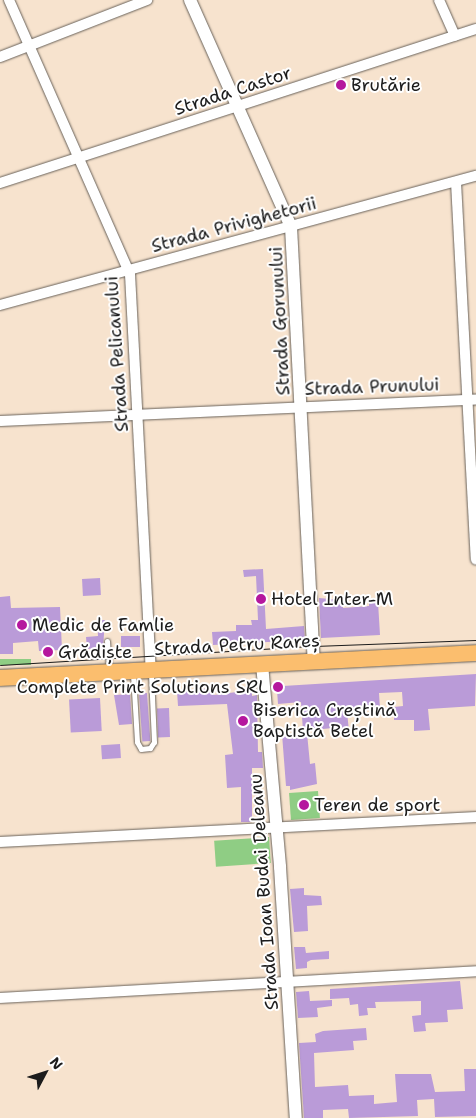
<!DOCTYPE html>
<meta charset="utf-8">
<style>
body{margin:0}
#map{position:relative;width:476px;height:1118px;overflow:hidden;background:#f7e3ce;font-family:"Shantell Sans",sans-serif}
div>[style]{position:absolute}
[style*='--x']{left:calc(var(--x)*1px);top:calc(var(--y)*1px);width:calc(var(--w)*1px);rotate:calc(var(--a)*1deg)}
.green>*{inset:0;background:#8fcd84;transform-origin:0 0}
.building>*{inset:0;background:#ba9bd8;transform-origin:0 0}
.roads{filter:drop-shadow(0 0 1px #69625a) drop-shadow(0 0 1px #69625a)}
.service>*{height:5px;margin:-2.5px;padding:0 2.5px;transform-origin:2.5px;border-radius:2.5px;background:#fff}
.minor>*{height:10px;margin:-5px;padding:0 5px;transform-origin:5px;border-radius:5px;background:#fff}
.tertiary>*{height:12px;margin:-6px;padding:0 6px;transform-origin:6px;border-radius:6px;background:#fff}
.primary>*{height:16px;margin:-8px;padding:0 8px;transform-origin:8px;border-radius:8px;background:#fbbe6e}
.tram>*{height:1px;margin:-0.5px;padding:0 0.5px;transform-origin:0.5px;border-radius:0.5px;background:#1c1c1c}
.dots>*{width:14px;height:14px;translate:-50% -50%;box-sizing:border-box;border:2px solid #fff;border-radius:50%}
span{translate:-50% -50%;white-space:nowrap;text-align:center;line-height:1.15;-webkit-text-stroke:4px #fff;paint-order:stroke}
.poi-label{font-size:18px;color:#1c1c1c}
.left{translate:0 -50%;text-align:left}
.right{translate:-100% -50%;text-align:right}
.street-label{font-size:18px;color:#1c1c1c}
.north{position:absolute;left:20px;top:1048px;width:50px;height:50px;-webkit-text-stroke:4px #fff;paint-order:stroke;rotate:50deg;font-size:14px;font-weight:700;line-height:20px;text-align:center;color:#1c1c1c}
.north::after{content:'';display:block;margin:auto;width:18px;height:22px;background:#1c1c1c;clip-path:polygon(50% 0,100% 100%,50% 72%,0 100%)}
</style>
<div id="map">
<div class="green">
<i style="left:31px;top:659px;width:6px;height:31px;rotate:90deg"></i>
<i style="left:318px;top:791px;width:27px;height:29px;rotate:86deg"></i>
<i style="left:269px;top:837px;width:26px;height:55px;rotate:86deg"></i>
</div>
<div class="building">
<i style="clip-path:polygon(263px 569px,266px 629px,304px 626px,305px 640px,213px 645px,212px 632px,236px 631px,236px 625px,252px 625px,251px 620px,258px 620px,256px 576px,244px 577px,243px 570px)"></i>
<i style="left:100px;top:578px;width:17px;height:18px;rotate:87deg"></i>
<i style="clip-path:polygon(10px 596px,11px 608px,60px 607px,62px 650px,39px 651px,38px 641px,13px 643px,13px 654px,0 654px,0 597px)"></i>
<i style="clip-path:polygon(319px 598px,342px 600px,343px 608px,369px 606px,369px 602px,378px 602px,380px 635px,321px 638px)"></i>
<i style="clip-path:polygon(97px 620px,105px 620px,103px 648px,87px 649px,86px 637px,98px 636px)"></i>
<i style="left:121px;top:636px;width:19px;height:11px"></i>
<i style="clip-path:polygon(476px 674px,475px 706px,428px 709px,430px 730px,414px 731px,414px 720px,394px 720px,394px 707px,403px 706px,402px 692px,379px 693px,380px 709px,347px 712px,349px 731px,333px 732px,333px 728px,303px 731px,301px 702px,278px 704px,277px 690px,283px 686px)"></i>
<i style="clip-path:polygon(214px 688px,214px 695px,252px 690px,252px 696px,257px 695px,258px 752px,262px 752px,263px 768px,252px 768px,252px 822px,241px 822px,241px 787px,227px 788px,225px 755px,233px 754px,227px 704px,178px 706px,177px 691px)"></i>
<i style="left:147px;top:693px;width:48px;height:8px;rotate:86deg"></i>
<i style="clip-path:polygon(130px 694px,132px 724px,119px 725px,114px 695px)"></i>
<i style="left:100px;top:698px;width:33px;height:31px;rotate:87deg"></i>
<i style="left:169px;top:708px;width:29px;height:12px;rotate:88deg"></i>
<i style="clip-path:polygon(307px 733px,310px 764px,315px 763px,317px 784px,290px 790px,290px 786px,286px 786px,282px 734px)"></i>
<i style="left:120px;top:744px;width:14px;height:19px;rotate:86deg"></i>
<i style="clip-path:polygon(304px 888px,304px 895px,321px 896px,322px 905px,307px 906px,308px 931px,294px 932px,290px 889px)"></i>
<i style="clip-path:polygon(294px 947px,305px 947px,306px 953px,329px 951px,329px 959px,311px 960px,307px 962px,307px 968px,296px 969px)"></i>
<i style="clip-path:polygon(460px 981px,463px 1009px,447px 1010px,448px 1022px,425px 1023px,426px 1031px,414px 1032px,412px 1016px,421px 1015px,421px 1001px,375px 1002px,376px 1008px,367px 1008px,368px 1015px,359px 1016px,358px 1004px,350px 1005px,349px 998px,330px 999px,330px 989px)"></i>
<i style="clip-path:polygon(309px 991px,310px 1001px,332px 1000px,332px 1006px,317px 1008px,318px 1017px,298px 1018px,296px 992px)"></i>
<i style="clip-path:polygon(366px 1028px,367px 1040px,353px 1041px,354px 1050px,314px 1053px,315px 1087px,348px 1085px,349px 1096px,374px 1095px,374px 1104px,397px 1102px,395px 1074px,431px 1074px,435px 1092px,465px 1091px,464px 1069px,476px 1069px,476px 1116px,435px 1117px,434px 1099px,417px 1100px,418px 1116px,349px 1118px,348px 1109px,323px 1110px,323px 1118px,304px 1118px,299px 1043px,316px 1042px,315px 1034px,323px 1031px)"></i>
</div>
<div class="roads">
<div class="service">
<i style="--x:107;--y:641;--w:28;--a:86"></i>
<i style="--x:133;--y:674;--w:68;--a:86.6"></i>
<i style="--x:137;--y:742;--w:8;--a:60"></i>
<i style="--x:141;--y:749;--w:9;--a:-6"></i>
<i style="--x:150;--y:748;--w:7;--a:-56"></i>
<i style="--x:154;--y:742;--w:70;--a:-92.5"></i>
</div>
<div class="minor">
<i style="--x:9;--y:0;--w:300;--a:66.2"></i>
<i style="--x:130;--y:274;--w:397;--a:87"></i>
<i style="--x:439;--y:0;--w:39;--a:66"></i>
<i style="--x:0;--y:57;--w:158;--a:-21.2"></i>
<i style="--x:456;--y:182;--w:378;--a:87"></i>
<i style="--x:0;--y:183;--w:500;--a:-17.93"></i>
<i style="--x:0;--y:305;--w:493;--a:-15.2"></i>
<i style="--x:0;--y:421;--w:477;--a:-2.6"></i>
<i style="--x:0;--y:842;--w:477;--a:-3"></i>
<i style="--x:0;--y:998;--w:477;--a:-3.2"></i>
</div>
<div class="tertiary">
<i style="--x:190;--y:0;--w:248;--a:66"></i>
<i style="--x:291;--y:227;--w:435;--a:87"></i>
<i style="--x:262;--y:664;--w:204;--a:84.9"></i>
<i style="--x:280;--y:867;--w:252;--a:86.4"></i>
</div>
<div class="primary">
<i style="--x:0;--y:678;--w:477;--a:-3"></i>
</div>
</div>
<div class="tram">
<i style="--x:0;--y:665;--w:315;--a:-3.5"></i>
<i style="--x:314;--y:646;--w:162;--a:-2.1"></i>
</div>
<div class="dots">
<i style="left:341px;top:85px;background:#b5179e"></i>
<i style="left:261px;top:599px;background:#b5179e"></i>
<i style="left:22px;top:625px;background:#b5179e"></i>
<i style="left:48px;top:652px;background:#b5179e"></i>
<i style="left:278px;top:687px;background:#b5179e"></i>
<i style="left:243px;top:721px;background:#b5179e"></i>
<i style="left:304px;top:805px;background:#b5179e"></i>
</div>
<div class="poi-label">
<span class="left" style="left:351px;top:85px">Brutărie</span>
<span class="left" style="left:271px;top:599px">Hotel Inter-M</span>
<span class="left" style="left:32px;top:625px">Medic de Famlie</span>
<span class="left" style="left:58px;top:652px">Grădiște</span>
<span class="right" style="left:268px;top:687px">Complete Print Solutions SRL</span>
<span class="left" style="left:253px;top:721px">Biserica Creștină<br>Baptistă Betel</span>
<span class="left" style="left:314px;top:805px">Teren de sport</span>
</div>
<div class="street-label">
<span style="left:233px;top:91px;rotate:-18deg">Strada Castor</span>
<span style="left:234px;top:225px;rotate:-15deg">Strada Privighetorii</span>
<span style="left:280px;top:321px;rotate:-93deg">Strada Gorunului</span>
<span style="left:117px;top:354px;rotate:-94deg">Strada Pelicanului</span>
<span style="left:372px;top:387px;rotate:-2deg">Strada Prunului</span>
<span style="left:237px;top:645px;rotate:-3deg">Strada Petru Rareș</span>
<span style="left:264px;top:892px;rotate:-94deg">Strada Ioan Budai Deleanu</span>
</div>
<div class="north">N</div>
</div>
